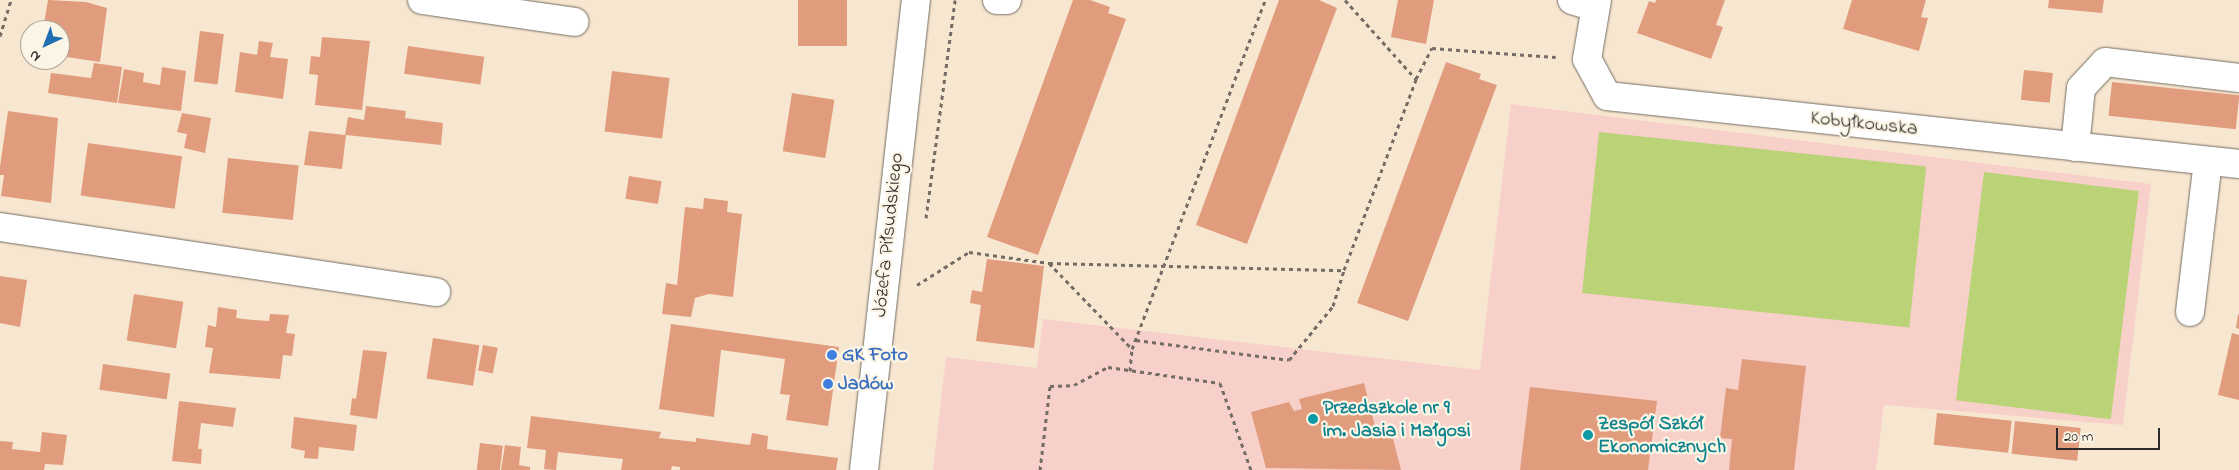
<!DOCTYPE html>
<meta charset="utf-8">
<style>
body{margin:0}
#map{position:relative;width:2239px;height:470px;overflow:hidden;background:#f8e7d0;font-family:"Indie Flower",sans-serif}
div>[style]{position:absolute}
[style*='--x']{left:calc(var(--x)*1px);top:calc(var(--y)*1px);width:calc(var(--w)*1px);rotate:calc(var(--a)*1deg)}
.built>*{inset:0;background:#f7d0ca}
.green>*{inset:0;background:#bbd377;transform-origin:0 0}
.building>*{inset:0;background:#e19c7e;transform-origin:0 0}
.path>*{height:3px;margin-top:-1.5px;transform-origin:0;background:repeating-linear-gradient(90deg,#736d65 0 4px,transparent 0 8px)}
.roads{filter:drop-shadow(0 0 1px #736d65) drop-shadow(0 0 1px #736d65)}
.minor>*{height:28px;margin:-14px;padding:0 14px;transform-origin:14px;border-radius:14px;background:#fff}
.dots>*{width:14px;height:14px;translate:-50% -50%;box-sizing:border-box;border:2px solid #fcf5e5;border-radius:50%}
span{translate:-50% -50%;white-space:nowrap;text-align:center;line-height:1.15;-webkit-text-stroke:4.5px #fcf5e5;paint-order:stroke}
.street-label{font-size:20px;color:#2b2b2b}
.shop-label{font-size:20px;color:#366cbe;font-weight:700}
.left{translate:0 -50%;text-align:left}
.culture-label{font-size:20px;color:#0d838f;font-weight:700}
.north{position:absolute;left:20px;top:20px;width:50px;height:50px;box-sizing:border-box;background:#fcf5e5;border:1px solid #a8a49b;border-radius:50%;rotate:223deg;font-size:14px;font-weight:700;line-height:20px;text-align:center;color:#2b2b2b}
.north::after{content:'';display:block;margin:auto;width:18px;height:22px;background:#1f6fb2;clip-path:polygon(50% 0,100% 100%,50% 72%,0 100%)}
.scale{position:absolute;left:2056px;top:428px;width:104px;height:22px;box-sizing:border-box;border:2px solid #2b2b2b;border-top:0;padding-left:6px;font-size:15px;line-height:18px;white-space:nowrap;color:#2b2b2b;-webkit-text-stroke:4px #fcf5e5;paint-order:stroke}
</style>
<div id="map">
<div class="built">
<i style="clip-path:polygon(1511px 104px,2151px 184px,2123px 425px,1884px 405px,1876px 470px,933px 470px,946px 357px,1037px 368px,1043px 319px,1480px 370px)"></i>
</div>
<div class="green">
<i style="left:1599px;top:132px;width:329px;height:162px;rotate:6deg"></i>
<i style="left:1984px;top:172px;width:156px;height:230px;rotate:7deg"></i>
</div>
<div class="building">
<i style="clip-path:polygon(48px 0,86px 2px,107px 8px,100px 62px,60px 56px,60px 30px,43px 30px)"></i>
<i style="left:798px;top:0;width:49px;height:46px"></i>
<i style="clip-path:polygon(1073px 0,1090px 0,1110px 7px,1108px 13px,1126px 19px,1038px 255px,987px 237px)"></i>
<i style="clip-path:polygon(1279px 0,1319px 0,1337px 8px,1247px 244px,1196px 225px)"></i>
<i style="clip-path:polygon(1398px 0,1434px 0,1426px 44px,1391px 37px)"></i>
<i style="clip-path:polygon(1656px 0,1725px 0,1716px 25px,1723px 27px,1711px 59px,1637px 33px,1649px 1px,1655px 3px)"></i>
<i style="clip-path:polygon(1852px 0,1926px 0,1921px 17px,1928px 18px,1919px 51px,1843px 29px)"></i>
<i style="clip-path:polygon(2049px 0,2104px 0,2102px 13px,2048px 8px)"></i>
<i style="left:200px;top:31px;width:24px;height:51px;rotate:7deg"></i>
<i style="clip-path:polygon(322px 37px,370px 41px,362px 110px,315px 105px,318px 75px,309px 74px,311px 56px,320px 57px)"></i>
<i style="clip-path:polygon(259px 41px,273px 43px,270px 57px,288px 59px,283px 99px,235px 92px,240px 52px,257px 55px)"></i>
<i style="left:408px;top:46px;width:77px;height:28px;rotate:8deg"></i>
<i style="clip-path:polygon(1446px 62px,1481px 74px,1479px 79px,1497px 85px,1408px 321px,1357px 303px)"></i>
<i style="clip-path:polygon(94px 63px,122px 67px,117px 103px,48px 93px,51px 73px,91px 78px)"></i>
<i style="clip-path:polygon(162px 67px,186px 71px,181px 111px,118px 103px,124px 69px,144px 73px,143px 82px,160px 85px)"></i>
<i style="left:2024px;top:70px;width:29px;height:30px;rotate:6deg"></i>
<i style="left:612px;top:71px;width:58px;height:61px;rotate:7deg"></i>
<i style="left:2112px;top:82px;width:128px;height:34px;rotate:6deg"></i>
<i style="left:792px;top:93px;width:43px;height:59px;rotate:9deg"></i>
<i style="clip-path:polygon(366px 106px,406px 111px,405px 118px,443px 123px,441px 145px,346px 135px,342px 169px,304px 165px,309px 131px,345px 135px,348px 117px,364px 120px)"></i>
<i style="clip-path:polygon(8px 111px,58px 118px,51px 203px,1px 196px,4px 175px,0 175px,0 167px)"></i>
<i style="clip-path:polygon(182px 113px,211px 118px,205px 153px,184px 148px,187px 134px,177px 132px)"></i>
<i style="left:88px;top:143px;width:95px;height:53px;rotate:8deg"></i>
<i style="left:228px;top:158px;width:71px;height:55px;rotate:6deg"></i>
<i style="left:629px;top:176px;width:33px;height:23px;rotate:9deg"></i>
<i style="clip-path:polygon(704px 198px,728px 201px,727px 212px,742px 214px,733px 297px,709px 294px,695px 298px,691px 317px,662px 314px,666px 283px,677px 285px,685px 207px,703px 209px)"></i>
<i style="clip-path:polygon(987px 259px,1044px 266px,1034px 348px,976px 341px,981px 305px,970px 303px,972px 290px,982px 292px)"></i>
<i style="clip-path:polygon(0 276px,27px 280px,20px 327px,0 323px)"></i>
<i style="left:134px;top:294px;width:50px;height:47px;rotate:9deg"></i>
<i style="clip-path:polygon(218px 307px,237px 310px,236px 318px,253px 320px,269px 321px,270px 314px,289px 315px,286px 333px,295px 334px,292px 356px,283px 355px,280px 379px,209px 373px,213px 348px,205px 347px,208px 325px,216px 327px)"></i>
<i style="clip-path:polygon(2238px 314px,2239px 315px,2239px 329px,2236px 328px)"></i>
<i style="clip-path:polygon(671px 324px,839px 347px,828px 426px,786px 420px,790px 395px,780px 394px,785px 359px,721px 350px,714px 417px,659px 409px)"></i>
<i style="clip-path:polygon(2232px 333px,2239px 335px,2239px 400px,2218px 395px)"></i>
<i style="left:433px;top:338px;width:47px;height:41px;rotate:9deg"></i>
<i style="left:483px;top:345px;width:15px;height:26px;rotate:11deg"></i>
<i style="clip-path:polygon(363px 350px,387px 352px,377px 419px,350px 415px,352px 398px,356px 399px)"></i>
<i style="clip-path:polygon(1742px 359px,1806px 366px,1794px 470px,1729px 470px,1732px 439px,1720px 438px,1726px 388px,1738px 390px)"></i>
<i style="left:103px;top:364px;width:68px;height:26px;rotate:8deg"></i>
<i style="clip-path:polygon(1364px 383px,1376px 430px,1390px 427px,1401px 470px,1266px 468px,1251px 412px,1289px 402px,1294px 411px,1302px 409px,1299px 399px)"></i>
<i style="clip-path:polygon(1530px 387px,1657px 401px,1648px 470px,1520px 470px)"></i>
<i style="clip-path:polygon(179px 401px,236px 408px,233px 427px,201px 423px,198px 449px,202px 449px,201px 464px,172px 461px)"></i>
<i style="left:1937px;top:413px;width:75px;height:32px;rotate:6deg"></i>
<i style="clip-path:polygon(531px 416px,661px 432px,659px 438px,696px 442px,696px 438px,750px 445px,752px 433px,768px 436px,767px 449px,838px 458px,836px 470px,680px 470px,680px 467px,672px 466px,671px 470px,621px 470px,623px 459px,558px 452px,556px 470px,544px 469px,546px 450px,527px 448px)"></i>
<i style="clip-path:polygon(294px 417px,357px 425px,354px 451px,319px 447px,318px 459px,304px 458px,305px 451px,291px 448px)"></i>
<i style="left:2015px;top:421px;width:66px;height:33px;rotate:6deg"></i>
<i style="clip-path:polygon(42px 432px,67px 435px,63px 465px,45px 464px,44px 470px,0 470px,0 441px,13px 442px,12px 449px,40px 452px)"></i>
<i style="left:480px;top:443px;width:23px;height:27px;rotate:7deg"></i>
<i style="clip-path:polygon(505px 445px,521px 447px,519px 465px,530px 467px,530px 470px,501px 470px)"></i>
</div>
<div class="path">
<i style="--x:1345;--y:0;--w:106;--a:48.1"></i>
<i style="--x:0;--y:36;--w:38;--a:-73"></i>
<i style="--x:926;--y:218;--w:220;--a:-82.4"></i>
<i style="--x:1049;--y:263;--w:120;--a:46"></i>
<i style="--x:1132;--y:349;--w:373;--a:-69.1"></i>
<i style="--x:917;--y:285;--w:62;--a:-32.4"></i>
<i style="--x:969;--y:252;--w:81;--a:7.8"></i>
<i style="--x:1049;--y:263;--w:295;--a:1.4"></i>
<i style="--x:1344;--y:270;--w:204;--a:-69.3"></i>
<i style="--x:1416;--y:79;--w:35;--a:-63"></i>
<i style="--x:1432;--y:48;--w:124;--a:4.2"></i>
<i style="--x:1136;--y:340;--w:154;--a:7.4"></i>
<i style="--x:1289;--y:360;--w:70;--a:-50.8"></i>
<i style="--x:1333;--y:306;--w:38;--a:-73"></i>
<i style="--x:1130;--y:371;--w:22;--a:-85"></i>
<i style="--x:1040;--y:470;--w:85;--a:-83.2"></i>
<i style="--x:1050;--y:386;--w:24;--a:-2"></i>
<i style="--x:1074;--y:385;--w:38;--a:-28"></i>
<i style="--x:1108;--y:367;--w:113;--a:8.1"></i>
<i style="--x:1220;--y:383;--w:92;--a:70.4"></i>
</div>
<div class="roads">
<div class="minor">
<i style="--x:422;--y:0;--w:154;--a:8.2"></i>
<i style="--x:997;--y:0;--w:10;--a:0"></i>
<i style="--x:1572;--y:0;--w:24;--a:17"></i>
<i style="--x:1597;--y:0;--w:60;--a:99.6"></i>
<i style="--x:1587;--y:59;--w:42;--a:61.6"></i>
<i style="--x:1607;--y:96;--w:636;--a:6.14"></i>
<i style="--x:2075;--y:147;--w:59;--a:-84.2"></i>
<i style="--x:2081;--y:88;--w:35;--a:-47"></i>
<i style="--x:2105;--y:62;--w:135;--a:6.8"></i>
<i style="--x:0;--y:227;--w:441;--a:8.5"></i>
<i style="--x:2190;--y:312;--w:152;--a:-83.2"></i>
<i style="--x:864;--y:470;--w:473;--a:-83.7"></i>
</div>
</div>
<div class="dots">
<i style="left:832px;top:355px;background:#3f7fe0"></i>
<i style="left:828px;top:384px;background:#3f7fe0"></i>
<i style="left:1313px;top:419px;background:#0f9aa8"></i>
<i style="left:1588px;top:435px;background:#0f9aa8"></i>
</div>
<div class="street-label">
<span style="left:1864px;top:124px;rotate:6deg">Kobyłkowska</span>
<span style="left:889px;top:235px;rotate:-84deg">Józefa Piłsudskiego</span>
</div>
<div class="shop-label">
<span class="left" style="left:842px;top:355px">GK Foto</span>
<span class="left" style="left:838px;top:384px">Jadów</span>
</div>
<div class="culture-label">
<span class="left" style="left:1323px;top:420px">Przedszkole nr 9<br>im. Jasia i Małgosi</span>
<span class="left" style="left:1598px;top:436px">Zespół Szkół<br>Ekonomicznych</span>
</div>
<div class="north">N</div>
<div class="scale">20 m</div>
</div>
